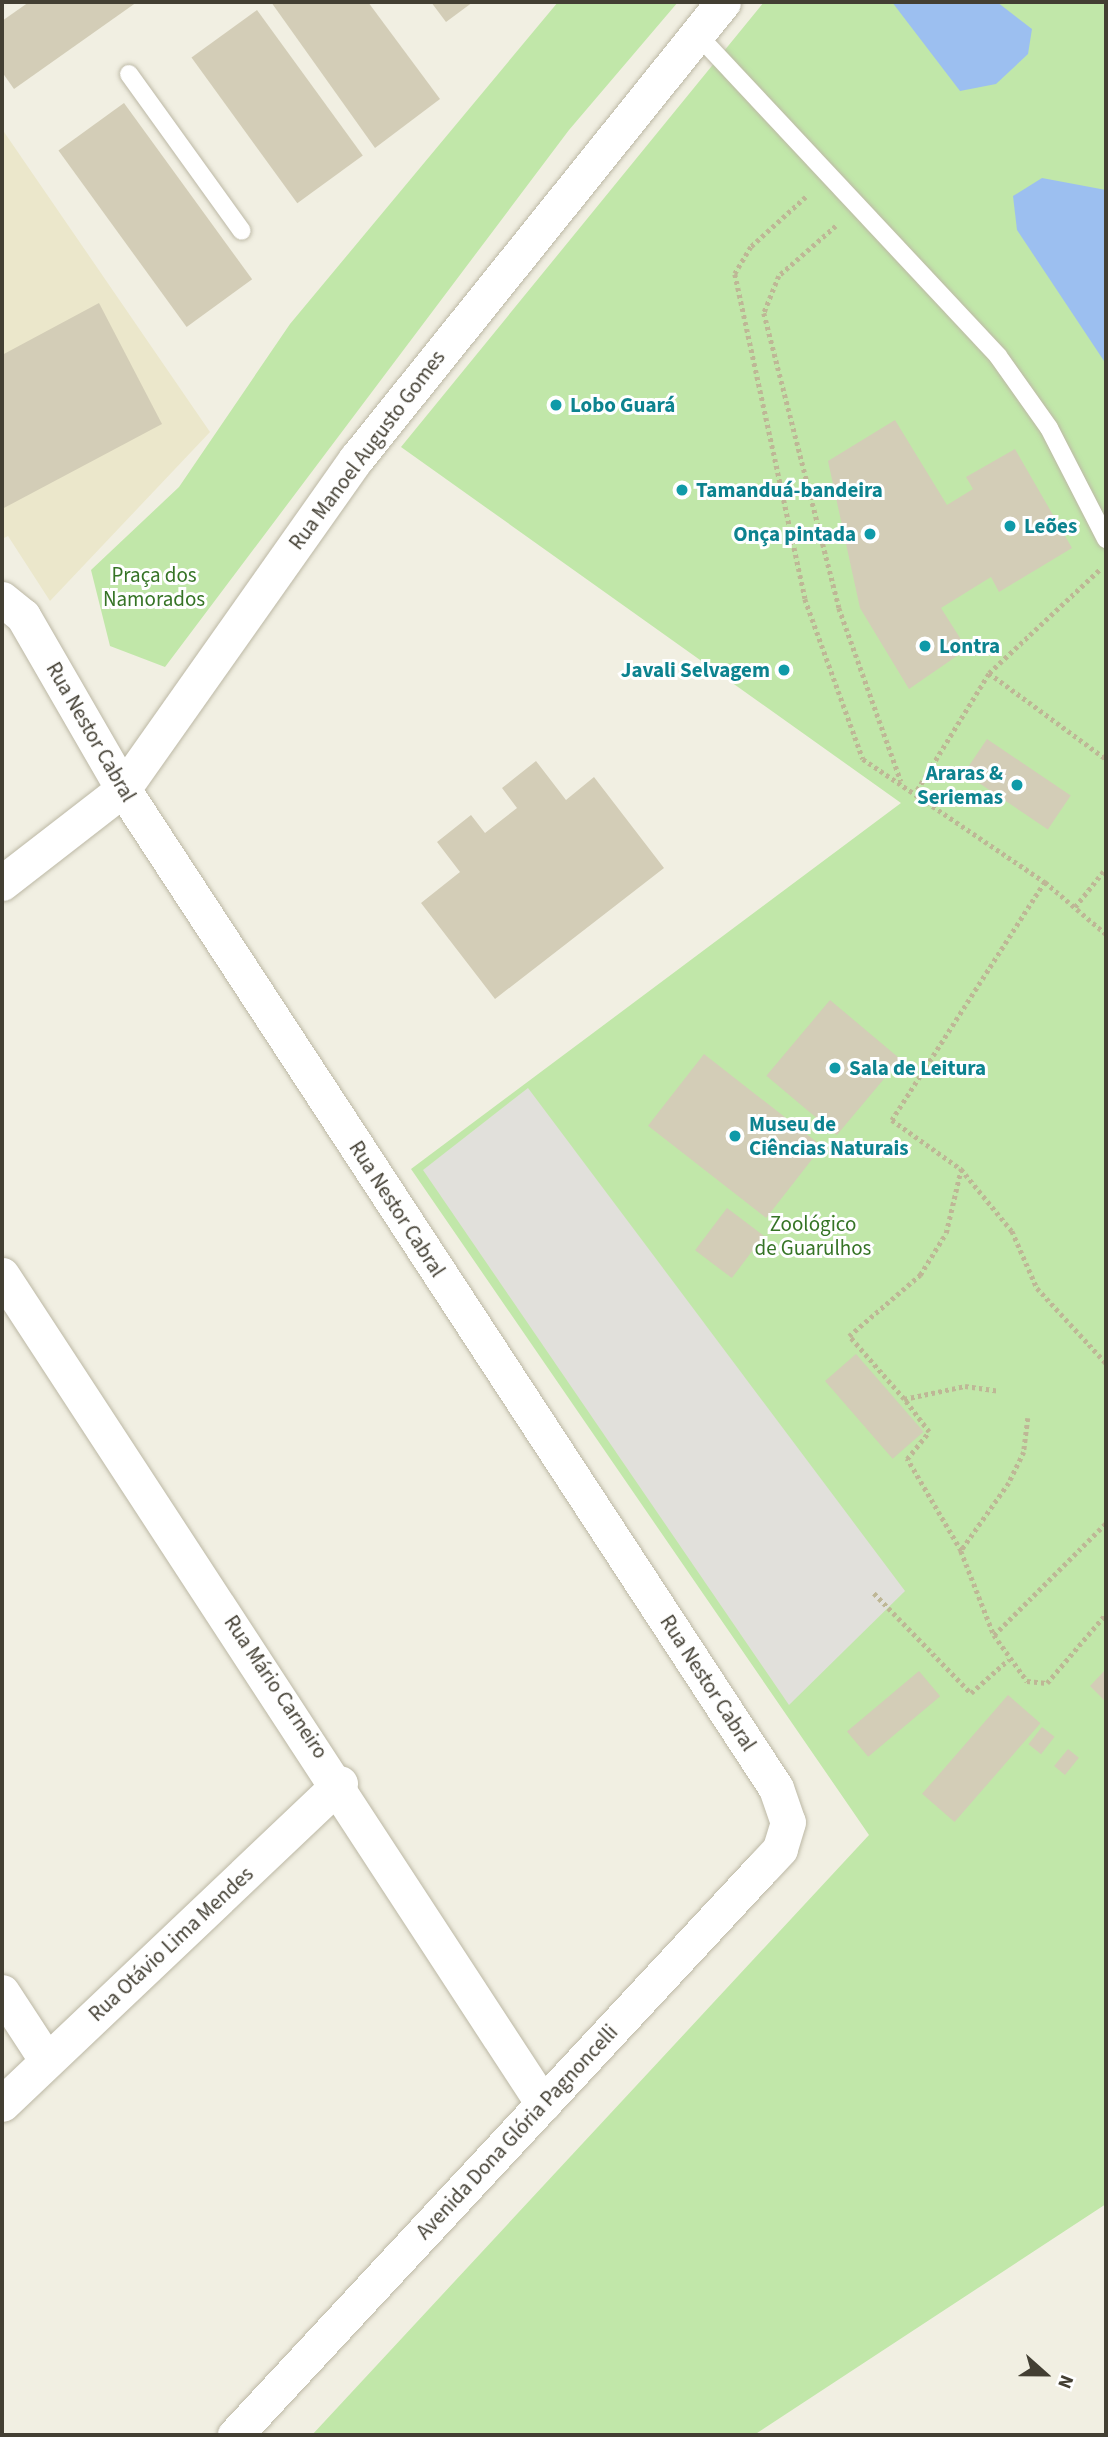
<!DOCTYPE html>
<meta charset="utf-8">
<style>
body{margin:0}
#map{position:relative;width:1108px;height:2437px;overflow:hidden;background:#f1efe2;font-family:"Source Sans 3",sans-serif}
div>[style]{position:absolute}
[style*='--x']{left:calc(var(--x)*1px);top:calc(var(--y)*1px);width:calc(var(--w)*1px);rotate:calc(var(--a)*1deg)}
.education>*{inset:0;background:#ebe7cb}
.green>*{inset:0;background:#c1e7a9}
.parking>*{inset:0;background:#e1e0db}
.water>*{inset:0;background:#9cbff0}
.building>*{inset:0;background:#d3cdb7;transform-origin:0 0}
.path>*{height:4.5px;margin-top:-2.25px;transform-origin:0;background:repeating-linear-gradient(90deg,#beb796 0 3.5px,transparent 0 7px)}
.roads{filter:drop-shadow(0 0 2px #bcb8a5) drop-shadow(0 0 2px #bcb8a5)}
.service>*{height:18px;margin:-9px;padding:0 9px;transform-origin:9px;border-radius:9px;background:#fff}
.minor>*{height:35px;margin:-17.5px;padding:0 17.5px;transform-origin:17.5px;border-radius:17.5px;background:#fff}
.dots>*{width:19px;height:19px;translate:-50% -50%;box-sizing:border-box;border:4px solid #fff;border-radius:50%}
span{translate:-50% -50%;white-space:nowrap;text-align:center;line-height:1.15;-webkit-text-stroke:6px #fff;paint-order:stroke}
.culture-label{font-size:21px;color:#0d838f;font-weight:700}
.left{translate:0 -50%;text-align:left}
.right{translate:-100% -50%;text-align:right}
.street-label{font-size:21px;color:#433f33}
.park-label{font-size:21px;color:#367426}
.frame{position:absolute;inset:0;border:4px solid #433f33;pointer-events:none}
.north{position:absolute;left:1010px;top:2339px;width:70px;height:70px;-webkit-text-stroke:5px #fff;paint-order:stroke;rotate:111deg;font-size:19px;font-weight:700;line-height:28px;text-align:center;color:#433f33}
.north::after{content:'';display:block;margin:auto;width:24px;height:32px;background:#433f33;clip-path:polygon(50% 0,100% 100%,50% 72%,0 100%)}
</style>
<div id="map">
<div class="education">
<i style="clip-path:polygon(2px 129px,210px 432px,50px 601px,8px 536px,2px 539px)"></i>
</div>
<div class="green">
<i style="clip-path:polygon(558px 2px,678px 2px,569px 130px,165px 667px,110px 646px,91px 570px,179px 487px,290px 324px)"></i>
<i style="clip-path:polygon(764px 2px,1106px 2px,1106px 2204px,754px 2435px,312px 2435px,869px 1835px,411px 1169px,901px 803px,401px 447px)"></i>
</div>
<div class="parking">
<i style="clip-path:polygon(528px 1088px,905px 1591px,789px 1705px,423px 1170px)"></i>
</div>
<div class="water">
<i style="clip-path:polygon(892px 2px,997px 2px,1032px 29px,1028px 54px,996px 84px,960px 91px)"></i>
<i style="clip-path:polygon(1042px 178px,1106px 190px,1106px 364px,1017px 230px,1013px 196px)"></i>
</div>
<div class="building">
<i style="clip-path:polygon(29px 2px,137px 2px,14px 89px,2px 72px,2px 21px)"></i>
<i style="clip-path:polygon(271px 2px,368px 2px,440px 99px,375px 148px)"></i>
<i style="clip-path:polygon(431px 2px,473px 2px,446px 22px)"></i>
<i style="left:257px;top:10px;width:180px;height:81px;rotate:54deg"></i>
<i style="left:124px;top:103px;width:218px;height:81px;rotate:54deg"></i>
<i style="clip-path:polygon(99px 303px,162px 424px,2px 509px,2px 355px)"></i>
<i style="clip-path:polygon(895px 420px,947px 505px,973px 489px,966px 477px,1015px 449px,1072px 548px,999px 592px,991px 577px,941px 608px,967px 649px,909px 689px,860px 608px,828px 461px)"></i>
<i style="left:987px;top:739px;width:101px;height:41px;rotate:34deg"></i>
<i style="clip-path:polygon(536px 761px,566px 800px,594px 777px,664px 868px,495px 999px,421px 903px,460px 872px,437px 842px,471px 815px,485px 833px,517px 808px,502px 788px)"></i>
<i style="left:830px;top:1000px;width:92px;height:99px;rotate:40deg"></i>
<i style="left:704px;top:1054px;width:150px;height:91px;rotate:38deg"></i>
<i style="left:727px;top:1208px;width:46px;height:53px;rotate:37deg"></i>
<i style="left:856px;top:1354px;width:103px;height:41px;rotate:49deg"></i>
<i style="clip-path:polygon(1106px 1669px,1106px 1702px,1090px 1686px)"></i>
<i style="left:919px;top:1671px;width:33px;height:94px;rotate:50deg"></i>
<i style="left:1008px;top:1695px;width:43px;height:131px;rotate:41deg"></i>
<i style="left:1042px;top:1727px;width:16px;height:22px;rotate:38deg"></i>
<i style="left:1068px;top:1749px;width:14px;height:22px;rotate:39deg"></i>
</div>
<div class="path">
<i style="--x:806;--y:197;--w:74;--a:137.7"></i>
<i style="--x:751;--y:247;--w:31;--a:121"></i>
<i style="--x:735;--y:274;--w:332;--a:77.8"></i>
<i style="--x:805;--y:599;--w:170;--a:70.1"></i>
<i style="--x:863;--y:759;--w:220;--a:34.1"></i>
<i style="--x:1045;--y:882;--w:80;--a:40.4"></i>
<i style="--x:836;--y:226;--w:76;--a:138.7"></i>
<i style="--x:779;--y:276;--w:40;--a:112"></i>
<i style="--x:764;--y:313;--w:304;--a:75.7"></i>
<i style="--x:839;--y:608;--w:184;--a:70.3"></i>
<i style="--x:989;--y:673;--w:145;--a:36.3"></i>
<i style="--x:917;--y:790;--w:137;--a:-58.4"></i>
<i style="--x:989;--y:673;--w:152;--a:-43.1"></i>
<i style="--x:1045;--y:882;--w:283;--a:122.7"></i>
<i style="--x:892;--y:1120;--w:85;--a:35.4"></i>
<i style="--x:961;--y:1169;--w:80;--a:50.6"></i>
<i style="--x:1012;--y:1231;--w:62;--a:66.3"></i>
<i style="--x:1037;--y:1288;--w:102;--a:47.4"></i>
<i style="--x:1075;--y:907;--w:50;--a:-51.5"></i>
<i style="--x:904;--y:1399;--w:84;--a:-131.1"></i>
<i style="--x:849;--y:1336;--w:94;--a:-40.7"></i>
<i style="--x:920;--y:1275;--w:49;--a:-58.2"></i>
<i style="--x:946;--y:1233;--w:66;--a:-76.8"></i>
<i style="--x:1028;--y:1418;--w:34;--a:97"></i>
<i style="--x:1024;--y:1452;--w:34;--a:116"></i>
<i style="--x:1009;--y:1483;--w:83;--a:125.2"></i>
<i style="--x:961;--y:1551;--w:90;--a:68.6"></i>
<i style="--x:994;--y:1635;--w:57;--a:54.3"></i>
<i style="--x:1027;--y:1681;--w:20;--a:6"></i>
<i style="--x:1047;--y:1683;--w:91;--a:-49.5"></i>
<i style="--x:961;--y:1551;--w:107;--a:-120.4"></i>
<i style="--x:907;--y:1459;--w:35;--a:-51"></i>
<i style="--x:929;--y:1432;--w:41;--a:-127.1"></i>
<i style="--x:904;--y:1399;--w:62;--a:-12"></i>
<i style="--x:965;--y:1386;--w:34;--a:8"></i>
<i style="--x:874;--y:1593;--w:139;--a:45.9"></i>
<i style="--x:971;--y:1693;--w:50;--a:-41.7"></i>
<i style="--x:994;--y:1635;--w:158;--a:-45"></i>
</div>
<div class="roads">
<div class="service">
<i style="--x:696;--y:33;--w:442;--a:46.9"></i>
<i style="--x:998;--y:356;--w:88;--a:54.7"></i>
<i style="--x:1049;--y:428;--w:125;--a:62.8"></i>
<i style="--x:129;--y:74;--w:193;--a:54.3"></i>
</div>
<div class="minor">
<i style="--x:2;--y:599;--w:27;--a:39"></i>
<i style="--x:23;--y:616;--w:200;--a:60"></i>
<i style="--x:123;--y:789;--w:1193;--a:56.83"></i>
<i style="--x:776;--y:1788;--w:36;--a:71"></i>
<i style="--x:788;--y:1822;--w:28;--a:107"></i>
<i style="--x:780;--y:1849;--w:25;--a:133"></i>
<i style="--x:763;--y:1867;--w:776;--a:132.91"></i>
<i style="--x:2;--y:883;--w:153;--a:-37.8"></i>
<i style="--x:123;--y:789;--w:404;--a:-54.8"></i>
<i style="--x:356;--y:459;--w:586;--a:-51.23"></i>
<i style="--x:2;--y:1275;--w:990;--a:56.87"></i>
<i style="--x:2;--y:1992;--w:82;--a:56.9"></i>
<i style="--x:2;--y:2104;--w:466;--a:-43.5"></i>
</div>
</div>
<div class="dots">
<i style="left:556px;top:405px;background:#0f9aa8"></i>
<i style="left:682px;top:490px;background:#0f9aa8"></i>
<i style="left:1010px;top:526px;background:#0f9aa8"></i>
<i style="left:870px;top:534px;background:#0f9aa8"></i>
<i style="left:925px;top:646px;background:#0f9aa8"></i>
<i style="left:784px;top:670px;background:#0f9aa8"></i>
<i style="left:1017px;top:785px;background:#0f9aa8"></i>
<i style="left:835px;top:1068px;background:#0f9aa8"></i>
<i style="left:735px;top:1136px;background:#0f9aa8"></i>
</div>
<div class="culture-label">
<span class="left" style="left:570px;top:405px">Lobo Guará</span>
<span class="left" style="left:696px;top:490px">Tamanduá-bandeira</span>
<span class="left" style="left:1024px;top:526px">Leões</span>
<span class="right" style="left:856px;top:534px">Onça pintada</span>
<span class="left" style="left:939px;top:646px">Lontra</span>
<span class="right" style="left:770px;top:670px">Javali Selvagem</span>
<span class="right" style="left:1003px;top:785px">Araras &amp;<br>Seriemas</span>
<span class="left" style="left:849px;top:1068px">Sala de Leitura</span>
<span class="left" style="left:749px;top:1136px">Museu de<br>Ciências Naturais</span>
</div>
<div class="street-label">
<span style="left:367px;top:450px;rotate:-53deg">Rua Manoel Augusto Gomes</span>
<span style="left:91px;top:732px;rotate:60deg">Rua Nestor Cabral</span>
<span style="left:397px;top:1209px;rotate:57deg">Rua Nestor Cabral</span>
<span style="left:708px;top:1683px;rotate:57deg">Rua Nestor Cabral</span>
<span style="left:276px;top:1687px;rotate:56deg">Rua Mário Carneiro</span>
<span style="left:171px;top:1944px;rotate:-43deg">Rua Otávio Lima Mendes</span>
<span style="left:517px;top:2132px;rotate:-47deg">Avenida Dona Glória Pagnoncelli</span>
</div>
<div class="park-label">
<span style="left:154px;top:587px">Praça dos<br>Namorados</span>
<span style="left:813px;top:1236px">Zoológico<br>de Guarulhos</span>
</div>
<div class="frame"></div>
<div class="north">N</div>
</div>
